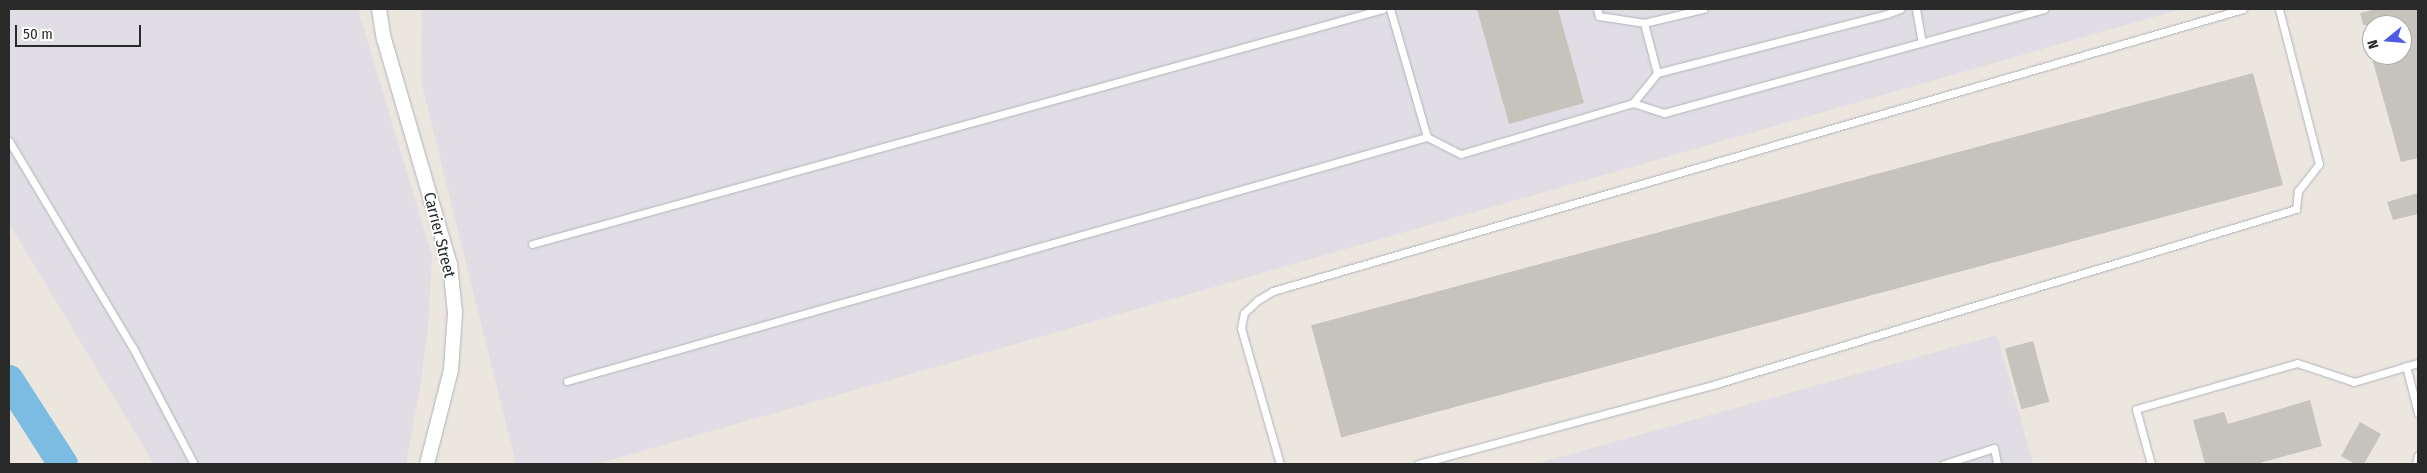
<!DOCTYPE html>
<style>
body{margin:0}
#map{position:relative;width:2427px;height:473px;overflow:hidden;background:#ebe6de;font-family:"Fira Sans Condensed",sans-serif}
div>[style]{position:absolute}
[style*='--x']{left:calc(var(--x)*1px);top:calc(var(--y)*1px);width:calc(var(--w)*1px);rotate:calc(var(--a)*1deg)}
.industrial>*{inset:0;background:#e0dee4}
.river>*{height:30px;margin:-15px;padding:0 15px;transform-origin:15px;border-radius:15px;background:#7cbbe2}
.building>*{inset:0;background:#c6c3bd;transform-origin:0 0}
.roads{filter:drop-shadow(0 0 1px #b1b2bc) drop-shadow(0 0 1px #b1b2bc)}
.service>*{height:7px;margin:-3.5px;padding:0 3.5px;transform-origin:3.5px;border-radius:3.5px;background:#fff}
.minor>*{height:14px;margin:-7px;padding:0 7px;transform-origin:7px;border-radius:7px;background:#fff}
span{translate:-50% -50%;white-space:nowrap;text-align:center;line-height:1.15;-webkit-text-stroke:4px #fff;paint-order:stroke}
.street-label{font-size:16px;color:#2a2a2a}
.frame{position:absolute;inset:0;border:10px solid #2a2a2a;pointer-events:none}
.north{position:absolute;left:2362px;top:15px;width:50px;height:50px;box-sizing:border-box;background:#fff;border:1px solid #aaa;border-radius:50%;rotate:253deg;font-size:14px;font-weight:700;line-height:20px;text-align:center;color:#2a2a2a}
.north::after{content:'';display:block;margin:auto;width:18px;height:22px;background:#4f5be7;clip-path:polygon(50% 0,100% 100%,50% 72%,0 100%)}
.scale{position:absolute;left:15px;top:25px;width:126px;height:22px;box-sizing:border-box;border:2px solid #2a2a2a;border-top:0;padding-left:6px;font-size:15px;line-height:18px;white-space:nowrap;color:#2a2a2a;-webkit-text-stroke:4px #fff;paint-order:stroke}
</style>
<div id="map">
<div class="industrial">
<i style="clip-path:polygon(9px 9px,358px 9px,432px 256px,428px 328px,420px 388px,406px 464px,153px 464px,146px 450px,9px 224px)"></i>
<i style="clip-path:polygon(422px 9px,2182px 9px,597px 464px,516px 464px,421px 81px)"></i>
<i style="clip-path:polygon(1997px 335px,2033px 464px,1535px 464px,1739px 407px)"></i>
</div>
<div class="river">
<i style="--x:9;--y:380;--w:100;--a:57.3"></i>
</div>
<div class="building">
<i style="clip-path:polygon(1477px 9px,1558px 9px,1584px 103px,1509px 124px)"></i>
<i style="clip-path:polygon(2376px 9px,2418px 9px,2418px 158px,2401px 162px,2371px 55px,2402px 55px,2402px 25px,2363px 25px,2360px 13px)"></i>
<i style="left:2253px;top:73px;width:116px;height:975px;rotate:75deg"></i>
<i style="clip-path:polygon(2418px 193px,2418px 214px,2393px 220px,2387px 202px)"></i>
<i style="left:2033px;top:341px;width:63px;height:29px;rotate:75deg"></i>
<i style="clip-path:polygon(2310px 400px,2322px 446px,2256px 464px,2205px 464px,2193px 420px,2224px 412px,2228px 424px)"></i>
<i style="clip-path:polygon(2360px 422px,2381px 434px,2364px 464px,2355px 464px,2341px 456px)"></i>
</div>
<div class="roads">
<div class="service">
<i style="--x:1597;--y:9;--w:7;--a:74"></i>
<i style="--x:1599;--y:16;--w:46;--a:8.8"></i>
<i style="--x:1644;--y:23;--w:61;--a:-13.3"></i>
<i style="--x:1916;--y:9;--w:34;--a:80"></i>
<i style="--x:1657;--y:73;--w:237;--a:-14.4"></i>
<i style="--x:1887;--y:14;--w:14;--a:-21"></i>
<i style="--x:1633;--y:103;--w:33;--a:18"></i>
<i style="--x:1664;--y:113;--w:394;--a:-15.3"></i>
<i style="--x:1427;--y:137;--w:38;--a:27"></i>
<i style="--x:1461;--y:154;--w:179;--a:-16.5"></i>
<i style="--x:1633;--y:103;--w:38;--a:-51"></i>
<i style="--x:1657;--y:73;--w:52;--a:-104.6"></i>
<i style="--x:9;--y:141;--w:241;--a:59.1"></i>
<i style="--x:133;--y:348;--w:131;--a:62.3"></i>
<i style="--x:532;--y:244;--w:883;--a:-15.44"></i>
<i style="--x:2406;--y:366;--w:49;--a:75.7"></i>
<i style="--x:567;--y:381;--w:894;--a:-15.84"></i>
<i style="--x:1427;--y:137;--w:133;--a:-106.1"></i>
<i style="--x:1280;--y:464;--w:141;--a:-106"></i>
<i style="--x:1241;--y:328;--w:15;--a:-79"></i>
<i style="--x:1244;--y:313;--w:19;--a:-43"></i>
<i style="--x:1258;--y:300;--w:17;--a:-31"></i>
<i style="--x:1273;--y:291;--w:1010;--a:-16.21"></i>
<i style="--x:1418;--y:464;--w:309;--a:-15"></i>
<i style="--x:1716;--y:384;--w:606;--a:-16.79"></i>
<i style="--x:2296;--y:209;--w:18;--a:-84"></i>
<i style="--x:2298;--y:191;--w:34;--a:-52"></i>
<i style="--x:2319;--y:164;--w:160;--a:-104.5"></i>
<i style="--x:1944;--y:464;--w:52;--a:-17.7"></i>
<i style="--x:1994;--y:448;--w:16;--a:79"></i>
<i style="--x:2151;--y:464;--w:57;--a:-105.3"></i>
<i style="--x:2136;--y:409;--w:167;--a:-15.9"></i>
<i style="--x:2297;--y:363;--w:60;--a:18.4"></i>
<i style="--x:2354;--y:382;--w:67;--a:-16.5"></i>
<i style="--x:2416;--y:464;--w:9;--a:-77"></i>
</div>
<div class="minor">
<i style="--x:379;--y:9;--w:30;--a:81"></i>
<i style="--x:384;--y:39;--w:234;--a:73.7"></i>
<i style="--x:450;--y:264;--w:49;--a:84.2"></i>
<i style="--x:455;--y:313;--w:57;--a:94"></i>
<i style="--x:451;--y:370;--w:97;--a:104.3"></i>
</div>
</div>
<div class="street-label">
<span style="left:439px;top:235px;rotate:76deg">Carrier Street</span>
</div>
<div class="frame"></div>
<div class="north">N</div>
<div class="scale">50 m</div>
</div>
